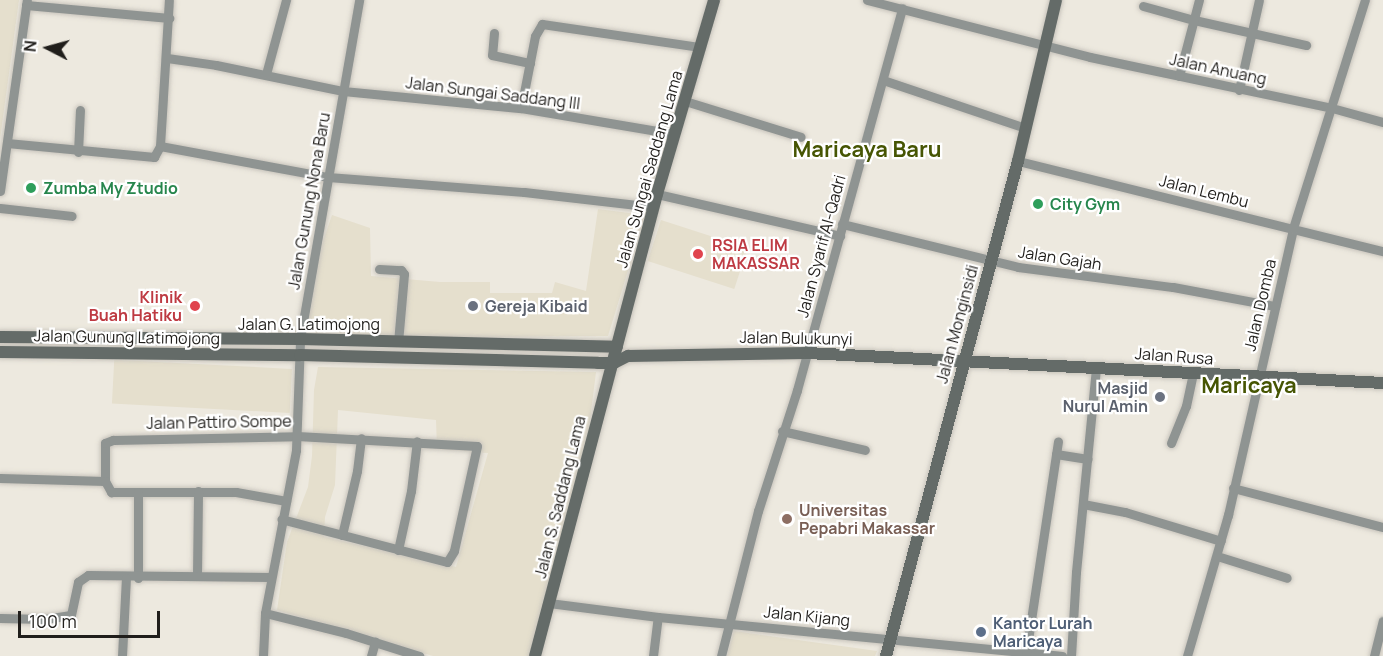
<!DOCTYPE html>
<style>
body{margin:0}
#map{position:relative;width:1383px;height:656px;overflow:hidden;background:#ede9df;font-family:Manrope,sans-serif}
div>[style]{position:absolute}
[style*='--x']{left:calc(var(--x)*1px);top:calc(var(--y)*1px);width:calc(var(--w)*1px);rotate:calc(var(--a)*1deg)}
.built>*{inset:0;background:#e5dfcd;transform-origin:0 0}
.roads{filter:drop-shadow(0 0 2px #c8c4bc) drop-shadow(0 0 2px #c8c4bc)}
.street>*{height:9px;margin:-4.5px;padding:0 4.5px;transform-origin:4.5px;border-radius:4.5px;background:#8f9492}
.secondary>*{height:12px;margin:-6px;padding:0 6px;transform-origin:6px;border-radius:6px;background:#646b68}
.dots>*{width:16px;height:16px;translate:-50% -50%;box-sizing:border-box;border:3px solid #fff;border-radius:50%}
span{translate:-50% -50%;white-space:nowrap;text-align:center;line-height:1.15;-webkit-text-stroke:4.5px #fff;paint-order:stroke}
.street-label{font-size:16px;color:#201e1b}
.leisure-label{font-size:16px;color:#27864d;font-weight:700}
.left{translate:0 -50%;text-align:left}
.health-label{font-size:16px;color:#be3a42;font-weight:700}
.right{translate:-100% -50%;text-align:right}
.worship-label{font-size:16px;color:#5b616d;font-weight:700}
.education-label{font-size:16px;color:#785e54;font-weight:700}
.service-label{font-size:16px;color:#4e5e75;font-weight:700}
.district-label{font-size:22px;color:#465503;font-weight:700}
.north{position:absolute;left:18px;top:18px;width:60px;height:60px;-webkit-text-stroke:4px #fff;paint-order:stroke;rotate:276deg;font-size:16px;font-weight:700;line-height:24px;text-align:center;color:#201e1b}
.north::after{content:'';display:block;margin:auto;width:21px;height:27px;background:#201e1b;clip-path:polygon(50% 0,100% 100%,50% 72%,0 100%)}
.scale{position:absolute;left:18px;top:611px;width:142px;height:27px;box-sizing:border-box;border:3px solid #201e1b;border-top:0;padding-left:8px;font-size:18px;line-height:21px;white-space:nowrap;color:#201e1b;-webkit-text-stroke:4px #fff;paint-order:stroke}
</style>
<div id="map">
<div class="built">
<i style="clip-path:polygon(0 0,19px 0,0 139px)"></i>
<i style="clip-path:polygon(598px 209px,645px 215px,608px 336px,306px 338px,320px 250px,332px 215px,370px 228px,371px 276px,440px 282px,490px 282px,490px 293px,552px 293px,555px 282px,586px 291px)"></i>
<i style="left:661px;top:220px;width:91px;height:43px;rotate:18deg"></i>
<i style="clip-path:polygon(evenodd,318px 367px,596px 372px,588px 436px,529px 656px,433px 656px,277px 610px,287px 542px,308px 487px,312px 456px,314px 390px,318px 367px,338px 410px,436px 420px,437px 449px,488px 453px,456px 567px,324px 537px,325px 517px,335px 485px,338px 410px)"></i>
<i style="left:292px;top:369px;width:44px;height:178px;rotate:93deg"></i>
<i style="clip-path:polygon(734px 631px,877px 651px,875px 656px,727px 656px)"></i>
</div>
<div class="roads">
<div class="street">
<i style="--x:867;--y:0;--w:230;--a:14.3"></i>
<i style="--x:1090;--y:57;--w:247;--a:11.9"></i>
<i style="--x:1332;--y:108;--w:53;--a:15.4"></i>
<i style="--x:26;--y:5;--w:144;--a:5.2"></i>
<i style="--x:1143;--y:6;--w:53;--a:15.4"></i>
<i style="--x:1194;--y:20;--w:115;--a:12.6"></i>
<i style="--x:494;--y:33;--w:22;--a:95"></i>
<i style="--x:492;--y:55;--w:39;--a:12"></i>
<i style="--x:167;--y:58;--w:49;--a:8.1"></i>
<i style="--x:216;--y:65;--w:130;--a:11.6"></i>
<i style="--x:343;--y:91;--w:179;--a:5.5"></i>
<i style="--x:521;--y:108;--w:156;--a:9.6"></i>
<i style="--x:266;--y:74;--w:77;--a:-74.9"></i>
<i style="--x:1179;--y:76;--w:79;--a:-75.3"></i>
<i style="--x:883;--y:80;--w:151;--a:18.6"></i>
<i style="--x:1239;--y:90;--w:92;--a:-77.5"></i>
<i style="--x:685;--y:101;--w:121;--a:17.2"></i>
<i style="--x:521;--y:108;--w:73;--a:-79"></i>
<i style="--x:535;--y:36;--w:14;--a:-60"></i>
<i style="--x:542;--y:24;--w:160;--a:8.3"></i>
<i style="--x:7;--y:143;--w:148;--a:5.4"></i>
<i style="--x:154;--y:157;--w:13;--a:-61"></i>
<i style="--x:160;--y:146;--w:146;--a:-86.5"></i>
<i style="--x:160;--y:146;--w:171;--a:10.5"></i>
<i style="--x:328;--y:177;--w:197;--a:4.4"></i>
<i style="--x:524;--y:192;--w:131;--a:6.6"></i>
<i style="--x:78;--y:152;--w:42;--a:-87.3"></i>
<i style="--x:1018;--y:161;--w:376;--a:13.9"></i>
<i style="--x:0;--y:191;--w:193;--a:-82"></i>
<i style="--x:657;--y:194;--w:188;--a:12.9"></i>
<i style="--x:0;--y:208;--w:72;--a:6.3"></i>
<i style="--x:842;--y:224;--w:181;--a:13.7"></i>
<i style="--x:1018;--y:267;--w:156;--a:7.4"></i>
<i style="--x:1173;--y:287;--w:104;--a:10.6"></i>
<i style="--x:379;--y:269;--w:22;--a:3"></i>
<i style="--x:401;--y:270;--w:5;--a:53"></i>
<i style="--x:404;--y:274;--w:68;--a:95"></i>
<i style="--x:782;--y:431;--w:85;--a:12.9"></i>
<i style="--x:1171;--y:443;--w:40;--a:-68"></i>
<i style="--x:1186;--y:406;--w:34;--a:-78"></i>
<i style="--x:1056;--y:454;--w:32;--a:9"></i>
<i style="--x:0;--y:478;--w:105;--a:1.6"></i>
<i style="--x:105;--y:481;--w:38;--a:-90"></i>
<i style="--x:105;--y:443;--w:9;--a:-21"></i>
<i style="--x:113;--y:440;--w:184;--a:-1.2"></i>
<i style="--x:297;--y:436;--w:180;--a:3.2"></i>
<i style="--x:477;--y:446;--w:107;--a:102.4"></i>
<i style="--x:454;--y:551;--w:13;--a:122"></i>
<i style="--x:447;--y:562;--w:171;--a:-165.5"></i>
<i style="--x:105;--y:481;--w:13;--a:61"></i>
<i style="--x:111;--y:492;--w:125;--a:0"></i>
<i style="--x:236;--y:492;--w:51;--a:10.2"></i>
<i style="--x:1233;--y:488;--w:155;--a:14.6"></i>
<i style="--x:138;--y:492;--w:86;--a:90"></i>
<i style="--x:1083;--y:504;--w:43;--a:10.8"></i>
<i style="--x:1125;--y:512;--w:100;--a:16.8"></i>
<i style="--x:342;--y:535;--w:66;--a:-76.8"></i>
<i style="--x:357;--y:471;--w:33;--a:-83"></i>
<i style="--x:398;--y:550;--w:60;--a:-77.6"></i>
<i style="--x:411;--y:491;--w:50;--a:-83.2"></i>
<i style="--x:1217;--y:556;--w:73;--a:17.4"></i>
<i style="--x:197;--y:576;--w:85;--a:-89.3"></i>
<i style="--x:549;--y:603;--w:110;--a:7.3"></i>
<i style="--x:658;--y:617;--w:406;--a:5.5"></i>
<i style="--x:265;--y:613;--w:83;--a:13.9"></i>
<i style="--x:346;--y:633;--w:77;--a:17.5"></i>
<i style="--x:0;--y:618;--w:45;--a:1.3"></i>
<i style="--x:45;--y:619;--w:26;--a:-9"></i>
<i style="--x:71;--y:615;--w:34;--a:-78"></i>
<i style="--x:78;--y:582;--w:12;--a:-35"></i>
<i style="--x:88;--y:575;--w:183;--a:0.6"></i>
<i style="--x:1026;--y:653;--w:214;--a:-81.4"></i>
<i style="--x:122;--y:656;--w:78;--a:-87.1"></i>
<i style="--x:263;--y:656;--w:43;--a:-87.3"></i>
<i style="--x:265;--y:613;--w:166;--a:-79.2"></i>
<i style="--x:296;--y:450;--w:111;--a:-87.9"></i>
<i style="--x:300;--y:339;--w:344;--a:-80.1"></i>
<i style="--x:371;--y:656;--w:15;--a:-74"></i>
<i style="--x:653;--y:656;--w:39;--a:-83"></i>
<i style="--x:721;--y:656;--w:150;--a:-75.7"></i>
<i style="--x:758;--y:511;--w:127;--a:-72.1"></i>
<i style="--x:797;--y:390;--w:396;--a:-74.6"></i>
<i style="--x:1071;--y:656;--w:84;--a:-86.6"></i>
<i style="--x:1076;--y:572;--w:205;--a:-84.4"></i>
<i style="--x:1187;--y:656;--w:147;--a:-73.8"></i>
<i style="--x:1228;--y:515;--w:294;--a:-77.2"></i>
<i style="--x:1293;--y:228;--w:239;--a:-72.5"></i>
<i style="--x:1374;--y:656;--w:36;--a:-76"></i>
</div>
<div class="secondary">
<i style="--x:0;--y:337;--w:300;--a:0.4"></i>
<i style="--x:300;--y:339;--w:317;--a:1.4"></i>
<i style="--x:0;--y:352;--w:300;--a:0.6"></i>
<i style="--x:300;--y:355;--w:298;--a:1.5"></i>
<i style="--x:598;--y:363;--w:16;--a:0"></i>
<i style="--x:614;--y:363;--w:16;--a:-27"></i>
<i style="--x:628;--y:356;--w:179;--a:-1"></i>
<i style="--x:807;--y:353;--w:577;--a:2.98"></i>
<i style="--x:535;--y:656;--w:478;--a:-75.2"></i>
<i style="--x:657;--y:194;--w:202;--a:-73.6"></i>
<i style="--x:886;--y:656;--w:512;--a:-75.07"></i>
<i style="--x:1018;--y:161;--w:165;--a:-76.7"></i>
</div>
</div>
<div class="dots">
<i style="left:31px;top:188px;background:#2e9e5b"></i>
<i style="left:1038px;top:204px;background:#2e9e5b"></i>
<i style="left:698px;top:254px;background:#e0444e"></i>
<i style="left:195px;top:306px;background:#e0444e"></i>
<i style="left:473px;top:306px;background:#6b7280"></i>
<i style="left:1160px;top:397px;background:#6b7280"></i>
<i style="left:787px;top:519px;background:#8d6e63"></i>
<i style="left:981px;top:632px;background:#5c6f8a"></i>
</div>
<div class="street-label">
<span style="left:1218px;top:69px;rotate:12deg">Jalan Anuang</span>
<span style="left:493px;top:93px;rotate:7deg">Jalan Sungai Saddang III</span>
<span style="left:649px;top:169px;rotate:-74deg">Jalan Sungai Saddang Lama</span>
<span style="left:1204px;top:191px;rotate:14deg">Jalan Lembu</span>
<span style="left:309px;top:201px;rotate:-80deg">Jalan Gunung Nona Baru</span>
<span style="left:821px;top:246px;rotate:-75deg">Jalan Syarif Al-Qadri</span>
<span style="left:1060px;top:258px;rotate:9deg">Jalan Gajah</span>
<span style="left:1260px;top:305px;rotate:-77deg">Jalan Domba</span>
<span style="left:309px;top:324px">Jalan G. Latimojong</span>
<span style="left:957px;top:324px;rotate:-75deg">Jalan Monginsidi</span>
<span style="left:127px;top:337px;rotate:1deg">Jalan Gunung Latimojong</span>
<span style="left:796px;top:338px;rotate:1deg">Jalan Bulukunyi</span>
<span style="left:1174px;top:356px;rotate:4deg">Jalan Rusa</span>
<span style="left:219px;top:422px;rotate:-1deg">Jalan Pattiro Sompe</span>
<span style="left:560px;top:497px;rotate:-76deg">Jalan S. Saddang Lama</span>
<span style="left:807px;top:616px;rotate:6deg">Jalan Kijang</span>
</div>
<div class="leisure-label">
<span class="left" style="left:43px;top:188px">Zumba My Ztudio</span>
<span class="left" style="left:1050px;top:204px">City Gym</span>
</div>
<div class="health-label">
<span class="left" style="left:712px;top:254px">RSIA ELIM<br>MAKASSAR</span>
<span class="right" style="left:182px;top:306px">Klinik<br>Buah Hatiku</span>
</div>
<div class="worship-label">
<span class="left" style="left:485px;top:306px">Gereja Kibaid</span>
<span class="right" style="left:1148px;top:397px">Masjid<br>Nurul Amin</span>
</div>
<div class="education-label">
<span class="left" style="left:799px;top:519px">Universitas<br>Pepabri Makassar</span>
</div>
<div class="service-label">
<span class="left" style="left:993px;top:632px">Kantor Lurah<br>Maricaya</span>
</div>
<div class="district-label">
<span style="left:867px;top:150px">Maricaya Baru</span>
<span style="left:1249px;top:386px">Maricaya</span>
</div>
<div class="north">N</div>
<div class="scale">100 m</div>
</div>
